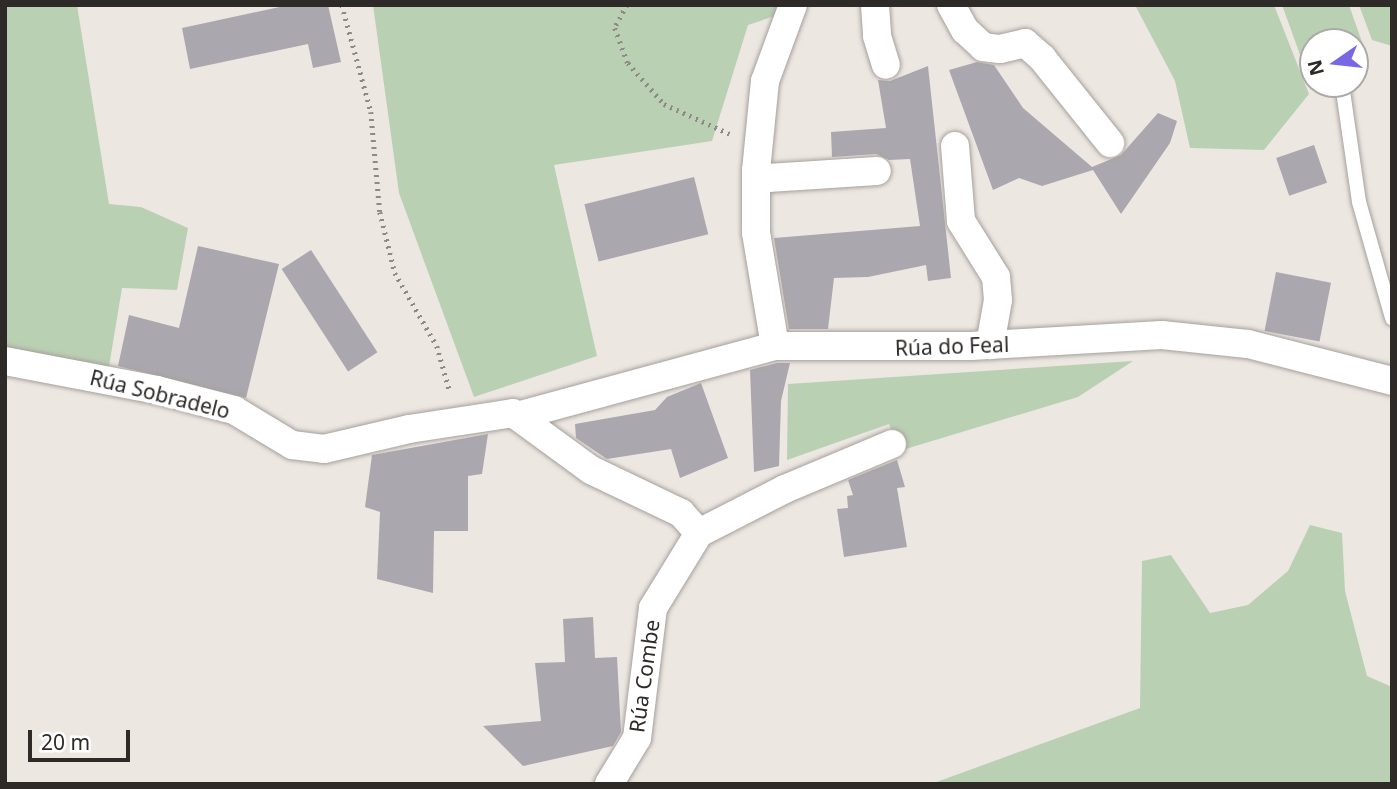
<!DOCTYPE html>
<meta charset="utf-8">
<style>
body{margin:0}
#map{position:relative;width:1397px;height:789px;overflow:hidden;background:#ede7e2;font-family:"Noto Sans",sans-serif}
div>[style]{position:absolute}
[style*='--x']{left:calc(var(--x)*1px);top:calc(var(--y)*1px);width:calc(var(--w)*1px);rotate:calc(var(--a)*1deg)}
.green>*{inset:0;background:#bad0b3}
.building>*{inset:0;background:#aaa8ae;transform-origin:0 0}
.path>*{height:4.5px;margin-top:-2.25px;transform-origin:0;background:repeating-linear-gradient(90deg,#8e8986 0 2px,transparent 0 7px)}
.roads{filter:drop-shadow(0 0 2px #a6a09c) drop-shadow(0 0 2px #a6a09c)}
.service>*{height:14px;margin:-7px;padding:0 7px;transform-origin:7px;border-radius:7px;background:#fff}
.minor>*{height:28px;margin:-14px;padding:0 14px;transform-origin:14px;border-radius:14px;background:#fff}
span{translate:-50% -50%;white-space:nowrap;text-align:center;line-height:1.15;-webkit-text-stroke:7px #fff;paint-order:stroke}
.street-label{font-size:21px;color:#2d2a28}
.frame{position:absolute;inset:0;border:7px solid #2d2a28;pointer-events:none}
.north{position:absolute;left:1299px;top:28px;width:70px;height:70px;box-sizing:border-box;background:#fff;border:2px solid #abaaa9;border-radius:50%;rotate:256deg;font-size:19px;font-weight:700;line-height:28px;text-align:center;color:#2d2a28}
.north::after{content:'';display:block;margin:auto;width:24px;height:32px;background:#7968e3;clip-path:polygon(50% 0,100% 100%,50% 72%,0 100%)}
.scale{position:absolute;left:28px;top:730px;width:102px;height:32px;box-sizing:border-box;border:4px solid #2d2a28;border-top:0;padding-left:9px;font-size:21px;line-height:24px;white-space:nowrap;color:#2d2a28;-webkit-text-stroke:5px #fff;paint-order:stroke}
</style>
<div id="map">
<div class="green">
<i style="clip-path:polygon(5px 5px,77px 5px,109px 204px,141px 207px,188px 228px,177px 290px,122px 288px,107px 379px,5px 363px)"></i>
<i style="clip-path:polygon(373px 5px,808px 5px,748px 25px,712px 141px,554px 165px,597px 356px,474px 397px,399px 193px)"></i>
<i style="clip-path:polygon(1135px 5px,1274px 5px,1309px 94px,1264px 150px,1190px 148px,1175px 81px)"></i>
<i style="clip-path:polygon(1282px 5px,1349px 5px,1362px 42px,1313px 42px,1313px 59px,1303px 63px)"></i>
<i style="clip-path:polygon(1359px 5px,1392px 5px,1392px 46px,1372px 40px)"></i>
<i style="clip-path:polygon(1133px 361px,1078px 397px,899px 451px,889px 424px,787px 460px,788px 384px)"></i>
<i style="clip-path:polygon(1310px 525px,1342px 533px,1345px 591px,1367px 676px,1392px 687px,1392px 784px,931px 784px,1140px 708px,1142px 561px,1171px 555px,1210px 613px,1248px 605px,1288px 571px)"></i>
</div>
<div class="building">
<i style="clip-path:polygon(289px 5px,328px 5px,341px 62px,313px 68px,308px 44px,190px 69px,182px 28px)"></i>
<i style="clip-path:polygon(977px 62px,994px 65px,1023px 108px,1092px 167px,1121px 155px,1158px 113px,1177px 121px,1170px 143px,1121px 214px,1093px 170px,1042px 186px,1019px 178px,993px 190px,949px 70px)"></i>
<i style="clip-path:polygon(928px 66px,951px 278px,928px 281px,926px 265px,868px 277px,834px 278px,828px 329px,789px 329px,774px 238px,920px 226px,910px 159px,889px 160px,876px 154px,832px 157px,831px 132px,886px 128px,878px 80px,890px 81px)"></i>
<i style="left:1314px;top:145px;width:40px;height:40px;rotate:71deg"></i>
<i style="left:694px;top:177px;width:59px;height:113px;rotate:76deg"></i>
<i style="clip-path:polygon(198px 246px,279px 264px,246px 398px,118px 366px,129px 315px,179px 328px)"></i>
<i style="left:311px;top:250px;width:122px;height:35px;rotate:57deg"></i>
<i style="left:1276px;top:272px;width:56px;height:60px;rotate:11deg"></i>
<i style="clip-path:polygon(777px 363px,790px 363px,781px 401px,779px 466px,754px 472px,750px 370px)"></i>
<i style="clip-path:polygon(701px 383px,728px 458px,680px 478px,671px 449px,607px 459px,576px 438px,575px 424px,655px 410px,667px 397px)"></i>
<i style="clip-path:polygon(488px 434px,482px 474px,468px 476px,468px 531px,434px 531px,433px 593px,377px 579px,380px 512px,365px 507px,372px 455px)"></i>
<i style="clip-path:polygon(897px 460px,905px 487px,897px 488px,907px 547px,844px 557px,837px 509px,848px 508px,847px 496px,853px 495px,848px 480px)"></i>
<i style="clip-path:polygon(593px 617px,595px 658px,617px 657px,621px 732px,613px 746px,523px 766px,483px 726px,541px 721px,535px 663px,565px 662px,563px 619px)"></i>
</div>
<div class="path">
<i style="--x:342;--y:5;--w:111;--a:74.8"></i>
<i style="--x:371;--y:112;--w:100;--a:84.9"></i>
<i style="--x:380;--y:212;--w:63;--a:76.2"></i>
<i style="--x:395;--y:273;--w:84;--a:60.1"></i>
<i style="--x:437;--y:346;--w:48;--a:74.2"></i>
<i style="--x:627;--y:5;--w:26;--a:118"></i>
<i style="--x:615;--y:28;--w:37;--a:70"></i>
<i style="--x:628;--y:63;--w:55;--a:48.7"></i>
<i style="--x:664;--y:104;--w:72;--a:24.4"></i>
</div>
<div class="roads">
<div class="service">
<i style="--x:1342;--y:84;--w:119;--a:81.8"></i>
<i style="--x:1359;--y:202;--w:121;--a:74.1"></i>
</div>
<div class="minor">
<i style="--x:875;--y:5;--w:31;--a:86"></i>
<i style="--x:877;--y:36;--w:30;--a:73"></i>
<i style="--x:951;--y:5;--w:29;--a:61"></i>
<i style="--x:965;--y:30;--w:25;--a:43"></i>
<i style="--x:983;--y:47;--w:17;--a:7"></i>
<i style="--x:1000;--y:49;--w:26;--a:-13"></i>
<i style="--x:1025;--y:43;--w:23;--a:41"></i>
<i style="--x:1042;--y:58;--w:109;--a:51.3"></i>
<i style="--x:955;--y:146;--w:75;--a:85.4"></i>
<i style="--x:961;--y:221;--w:66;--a:58"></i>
<i style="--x:996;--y:277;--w:23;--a:85"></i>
<i style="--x:998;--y:300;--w:46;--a:100.1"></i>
<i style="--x:756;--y:171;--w:14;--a:30"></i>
<i style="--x:768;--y:178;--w:109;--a:-3.7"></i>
<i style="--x:775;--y:346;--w:116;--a:-99.5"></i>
<i style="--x:756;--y:232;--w:61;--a:-90"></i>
<i style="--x:756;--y:171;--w:90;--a:-84.3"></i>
<i style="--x:765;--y:81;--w:81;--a:-69.8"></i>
<i style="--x:5;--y:361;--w:155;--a:10.8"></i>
<i style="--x:157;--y:390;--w:80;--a:14.6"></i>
<i style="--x:234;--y:410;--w:68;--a:31.1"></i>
<i style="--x:292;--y:445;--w:32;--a:7"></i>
<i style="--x:324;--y:449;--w:87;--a:-13.2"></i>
<i style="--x:409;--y:429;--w:105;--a:-8.7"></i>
<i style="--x:513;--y:413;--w:97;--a:36.2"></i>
<i style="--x:591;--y:470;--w:100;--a:25.5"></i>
<i style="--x:681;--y:513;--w:27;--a:48"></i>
<i style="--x:699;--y:533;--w:88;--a:121.5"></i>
<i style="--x:653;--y:608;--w:131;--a:97"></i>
<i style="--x:637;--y:738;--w:54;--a:121.3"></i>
<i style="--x:517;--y:416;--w:267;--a:-15.2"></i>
<i style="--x:775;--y:346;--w:196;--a:0"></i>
<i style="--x:971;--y:346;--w:191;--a:-3.3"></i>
<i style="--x:1162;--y:335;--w:86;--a:6"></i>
<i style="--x:1248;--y:344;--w:149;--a:14.4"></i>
<i style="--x:699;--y:533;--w:97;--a:-27.1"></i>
<i style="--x:785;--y:489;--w:116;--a:-22.8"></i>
</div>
</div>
<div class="street-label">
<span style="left:952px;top:346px;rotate:-2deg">Rúa do Feal</span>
<span style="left:160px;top:394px;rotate:14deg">Rúa Sobradelo</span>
<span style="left:644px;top:676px;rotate:-82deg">Rúa Combe</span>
</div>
<div class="frame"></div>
<div class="north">N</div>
<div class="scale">20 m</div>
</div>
